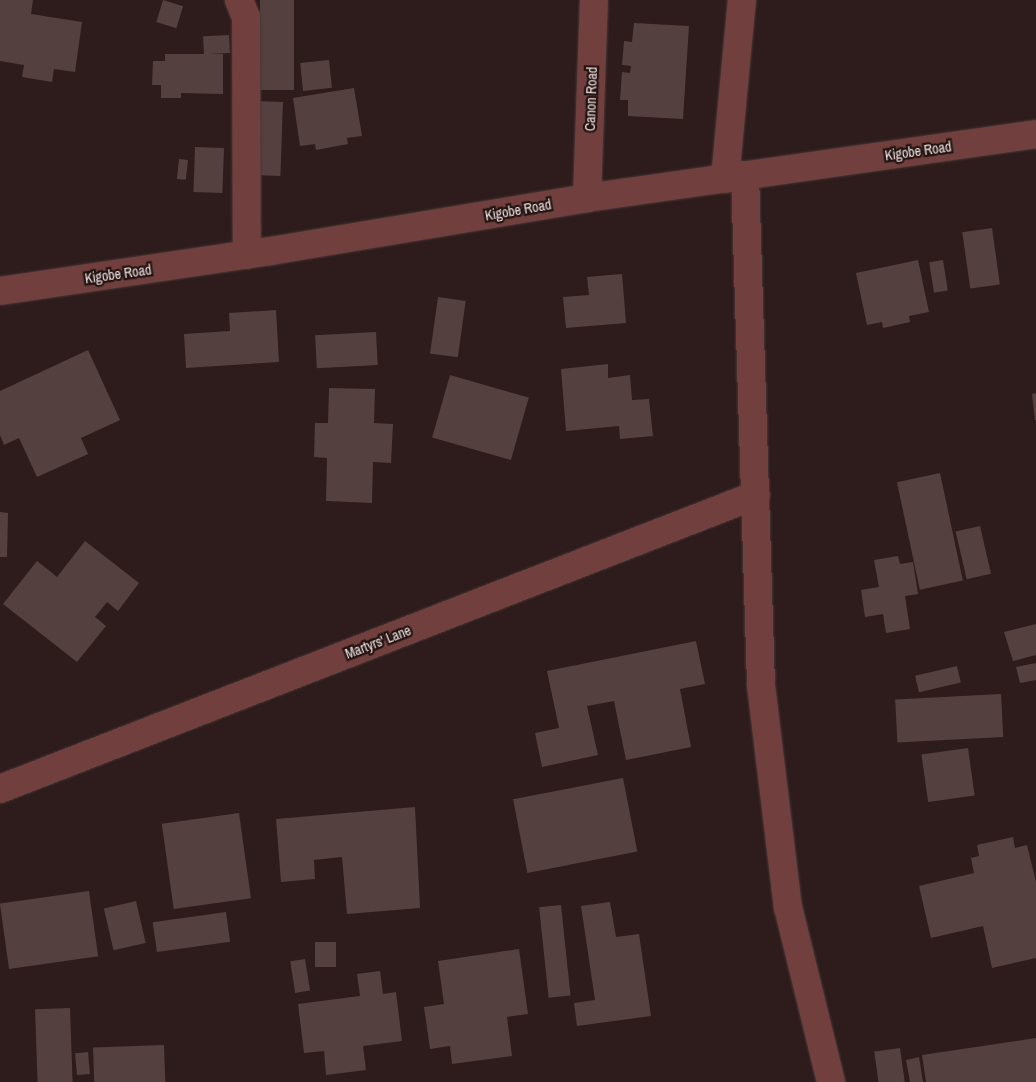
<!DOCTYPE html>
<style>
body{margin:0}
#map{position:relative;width:1036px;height:1082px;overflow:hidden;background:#2d1c1b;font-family:"Archivo Narrow",sans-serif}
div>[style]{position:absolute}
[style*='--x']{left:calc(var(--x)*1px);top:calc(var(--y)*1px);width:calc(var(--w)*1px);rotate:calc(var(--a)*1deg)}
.building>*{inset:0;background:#54403f;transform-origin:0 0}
.roads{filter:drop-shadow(0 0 1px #483837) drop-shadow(0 0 1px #483837)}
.minor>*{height:28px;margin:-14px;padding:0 14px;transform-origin:14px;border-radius:14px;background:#713f3d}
span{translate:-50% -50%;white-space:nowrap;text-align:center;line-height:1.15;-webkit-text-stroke:4.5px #231311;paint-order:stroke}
.street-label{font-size:14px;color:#efe2e1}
</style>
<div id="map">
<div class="building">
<i style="clip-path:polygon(0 0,33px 0,31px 14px,82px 22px,75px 72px,54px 69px,52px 82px,22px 77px,24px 65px,0 61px)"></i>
<i style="left:163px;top:0;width:21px;height:23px;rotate:17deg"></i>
<i style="left:260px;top:0;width:34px;height:90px"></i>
<i style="clip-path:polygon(634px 23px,689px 26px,683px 119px,628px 116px,628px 100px,620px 100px,622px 72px,630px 73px,631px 66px,622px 65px,624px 41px,632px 42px)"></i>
<i style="left:229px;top:35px;width:18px;height:26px;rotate:87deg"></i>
<i style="clip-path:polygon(165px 54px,223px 54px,223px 94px,181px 93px,181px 98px,161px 98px,161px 85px,152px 85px,153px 61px,165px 61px)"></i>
<i style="left:329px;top:60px;width:28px;height:29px;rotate:84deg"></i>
<i style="clip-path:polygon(354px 88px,362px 136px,347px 138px,348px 144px,316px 150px,315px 144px,300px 146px,293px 98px)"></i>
<i style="left:256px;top:101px;width:27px;height:74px;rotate:2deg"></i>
<i style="left:195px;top:147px;width:29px;height:45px;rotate:2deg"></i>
<i style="left:179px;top:159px;width:9px;height:20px;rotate:6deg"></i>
<i style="left:992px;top:228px;width:57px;height:30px;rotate:82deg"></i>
<i style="clip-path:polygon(918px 260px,929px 312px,909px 316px,910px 322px,883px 328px,882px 322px,867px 325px,856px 273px)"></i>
<i style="left:943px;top:260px;width:31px;height:14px;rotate:81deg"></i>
<i style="clip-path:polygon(622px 274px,626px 323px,566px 328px,563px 297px,589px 295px,587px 277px)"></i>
<i style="left:438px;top:297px;width:28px;height:57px;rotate:8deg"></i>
<i style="clip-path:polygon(276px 310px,279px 362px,186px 368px,184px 334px,230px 331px,229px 313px)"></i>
<i style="left:376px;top:332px;width:33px;height:61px;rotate:87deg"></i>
<i style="clip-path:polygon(88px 350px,120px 420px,81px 438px,88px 454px,37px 477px,19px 438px,4px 445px,0 435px,0 391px)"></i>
<i style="clip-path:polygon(608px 364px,608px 378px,630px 375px,632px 400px,649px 399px,653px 436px,620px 439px,619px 426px,566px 431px,561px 369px)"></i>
<i style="left:450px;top:375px;width:82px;height:65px;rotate:16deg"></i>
<i style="clip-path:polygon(329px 388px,375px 389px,374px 423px,393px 424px,391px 463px,373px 462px,372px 503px,326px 501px,327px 458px,314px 457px,315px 423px,328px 423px)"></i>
<i style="clip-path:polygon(1036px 393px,1036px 420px,1035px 420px,1032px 394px)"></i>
<i style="left:940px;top:473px;width:110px;height:44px;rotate:78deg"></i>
<i style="clip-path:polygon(0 512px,8px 513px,7px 557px,0 557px)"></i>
<i style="left:980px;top:526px;width:49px;height:25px;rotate:77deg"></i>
<i style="clip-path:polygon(85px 541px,139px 583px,118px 611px,107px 602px,95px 617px,106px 626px,77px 662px,3px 604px,37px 561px,57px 577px)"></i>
<i style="clip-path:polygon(898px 556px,900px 564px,913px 562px,918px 594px,905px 596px,910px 629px,886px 633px,883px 614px,865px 617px,861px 590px,879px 587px,874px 560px)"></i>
<i style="clip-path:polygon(1036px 624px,1036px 655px,1013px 661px,1004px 632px)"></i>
<i style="clip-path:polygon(696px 641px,705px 684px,680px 689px,691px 747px,626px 760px,614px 701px,587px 706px,598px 755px,542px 767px,535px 733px,559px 728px,547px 671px)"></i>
<i style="clip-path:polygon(1036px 663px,1036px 680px,1020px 683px,1016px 667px)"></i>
<i style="left:957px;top:666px;width:17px;height:43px;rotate:77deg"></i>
<i style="left:1001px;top:694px;width:43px;height:106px;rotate:87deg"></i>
<i style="left:968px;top:748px;width:48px;height:47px;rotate:82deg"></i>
<i style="left:623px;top:778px;width:75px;height:112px;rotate:79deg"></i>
<i style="clip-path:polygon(415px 807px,420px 908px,347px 914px,342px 857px,314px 860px,315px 879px,281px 882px,276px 819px)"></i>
<i style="left:239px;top:813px;width:86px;height:78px;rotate:82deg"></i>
<i style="clip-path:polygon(1013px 837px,1015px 848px,1027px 845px,1036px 882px,1036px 958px,992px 968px,983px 926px,931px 938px,919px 886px,974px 873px,971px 858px,979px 856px,977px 845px)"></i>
<i style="left:89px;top:891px;width:66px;height:90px;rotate:82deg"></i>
<i style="left:136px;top:901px;width:43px;height:33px;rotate:77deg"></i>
<i style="clip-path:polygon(610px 902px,616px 937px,639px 934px,651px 1016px,577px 1026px,574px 1003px,595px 1000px,581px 906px)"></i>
<i style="left:561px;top:905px;width:91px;height:22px;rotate:84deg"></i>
<i style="left:226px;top:912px;width:30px;height:74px;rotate:82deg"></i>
<i style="left:315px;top:942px;width:21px;height:25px"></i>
<i style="clip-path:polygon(519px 949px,528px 1014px,507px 1017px,512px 1056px,452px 1064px,450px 1046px,430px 1049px,424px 1007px,444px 1004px,438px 961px)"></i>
<i style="left:305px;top:959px;width:32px;height:15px;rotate:81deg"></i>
<i style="clip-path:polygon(380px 971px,383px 994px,396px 992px,402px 1041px,363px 1046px,366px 1070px,326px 1075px,324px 1051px,304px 1053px,298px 1004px,360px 996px,357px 974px)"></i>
<i style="left:70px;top:1008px;width:74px;height:35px;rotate:88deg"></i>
<i style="clip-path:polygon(1036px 1038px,1036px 1082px,926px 1082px,922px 1055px)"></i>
<i style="left:164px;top:1045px;width:37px;height:71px;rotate:88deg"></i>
<i style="left:900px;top:1048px;width:34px;height:26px;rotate:82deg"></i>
<i style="left:88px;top:1052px;width:22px;height:13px;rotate:85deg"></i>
<i style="clip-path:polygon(919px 1057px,923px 1082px,910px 1082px,906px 1060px)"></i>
</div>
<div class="roads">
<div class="minor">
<i style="--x:239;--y:0;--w:18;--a:68"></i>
<i style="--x:246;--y:17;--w:238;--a:89.8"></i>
<i style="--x:745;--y:175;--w:510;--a:88.2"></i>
<i style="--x:761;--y:685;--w:224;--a:83.1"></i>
<i style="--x:788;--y:907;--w:180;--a:76.2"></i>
<i style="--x:725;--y:179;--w:180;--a:-84.6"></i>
<i style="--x:587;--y:198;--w:198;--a:-88"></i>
<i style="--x:0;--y:291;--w:274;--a:-8.4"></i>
<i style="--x:271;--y:251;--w:320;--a:-9.5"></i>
<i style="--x:587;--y:198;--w:454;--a:-8.1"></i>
<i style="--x:0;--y:789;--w:811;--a:-21.25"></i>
</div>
</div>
<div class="street-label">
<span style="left:591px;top:99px;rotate:-88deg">Canon Road</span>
<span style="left:918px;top:151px;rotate:-8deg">Kigobe Road</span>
<span style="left:518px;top:210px;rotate:-10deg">Kigobe Road</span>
<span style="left:118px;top:274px;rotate:-8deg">Kigobe Road</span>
<span style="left:378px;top:642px;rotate:-21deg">Martyrs' Lane</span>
</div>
</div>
